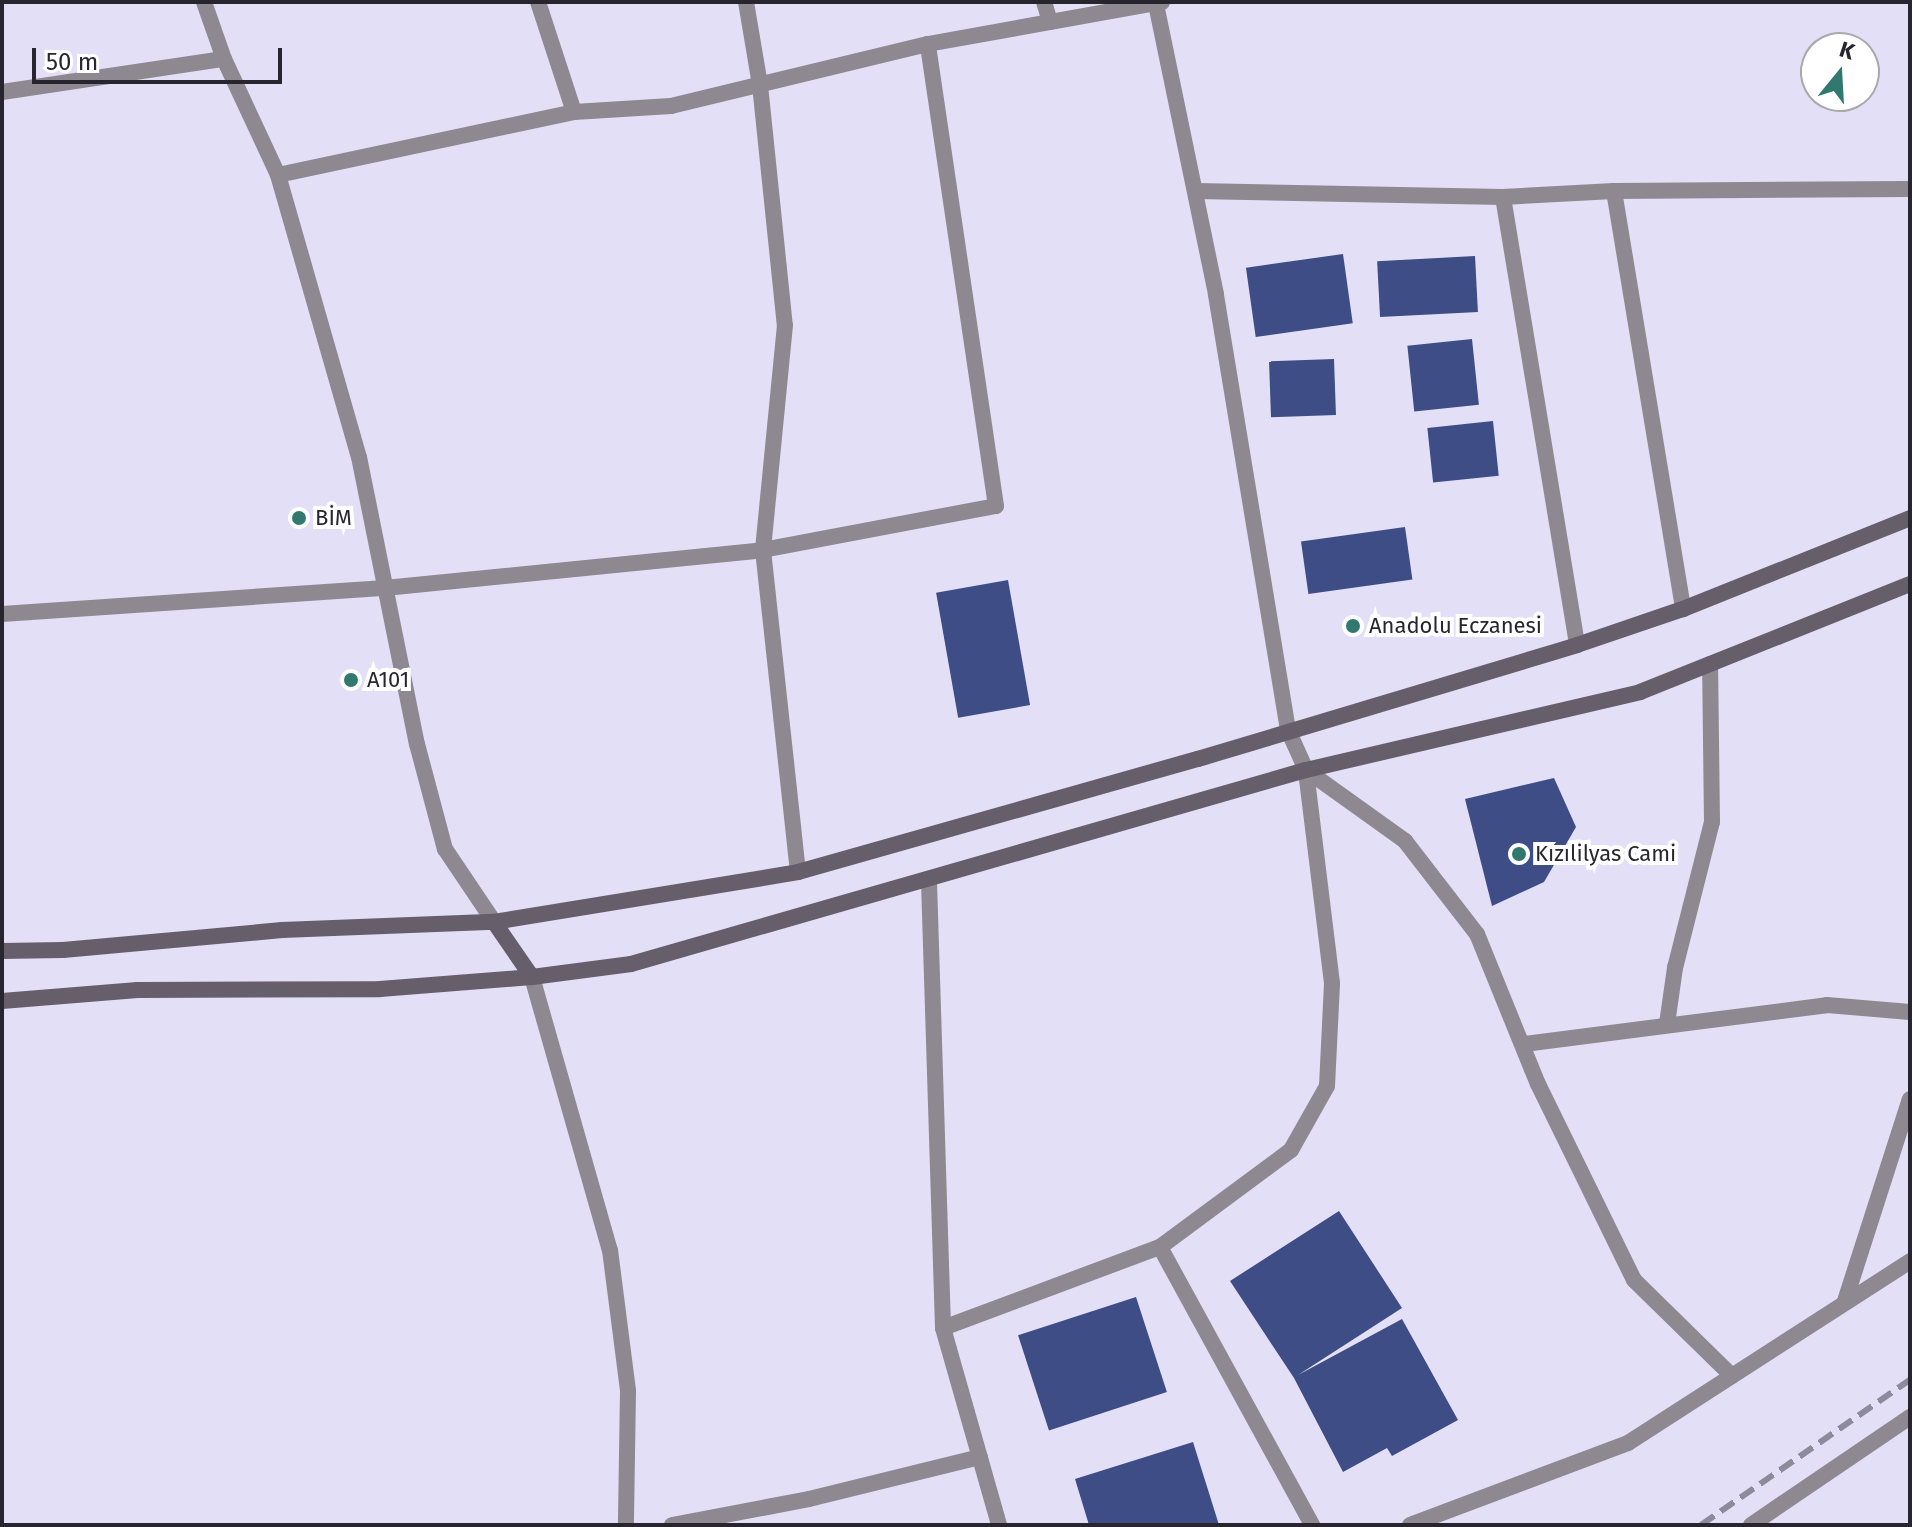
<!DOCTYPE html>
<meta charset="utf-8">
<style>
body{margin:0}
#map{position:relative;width:1912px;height:1527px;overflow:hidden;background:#e3dff7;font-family:"Fira Sans",sans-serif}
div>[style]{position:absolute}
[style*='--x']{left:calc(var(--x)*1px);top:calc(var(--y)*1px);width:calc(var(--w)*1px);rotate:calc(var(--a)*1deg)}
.building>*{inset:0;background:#3e4d85;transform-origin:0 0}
.lane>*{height:16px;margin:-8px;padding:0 8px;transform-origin:8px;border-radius:8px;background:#8e8891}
.street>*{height:16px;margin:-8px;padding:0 8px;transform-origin:8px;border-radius:8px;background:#8e8891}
.secondary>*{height:16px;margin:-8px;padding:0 8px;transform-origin:8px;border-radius:8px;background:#665e6a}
.rail>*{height:6px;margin-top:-3px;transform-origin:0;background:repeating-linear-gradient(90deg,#8d8a9b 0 16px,transparent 0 24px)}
.dots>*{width:22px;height:22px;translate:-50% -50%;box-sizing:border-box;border:4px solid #fff;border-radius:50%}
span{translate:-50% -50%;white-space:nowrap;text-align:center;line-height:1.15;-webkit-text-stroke:8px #fff;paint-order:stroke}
.poi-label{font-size:22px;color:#27252e}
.left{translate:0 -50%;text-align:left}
.frame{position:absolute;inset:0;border:4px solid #27252e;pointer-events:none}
.north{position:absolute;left:1800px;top:32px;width:80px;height:80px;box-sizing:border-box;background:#fff;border:2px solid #a9a8ab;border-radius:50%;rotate:18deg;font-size:22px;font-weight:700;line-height:32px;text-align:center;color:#27252e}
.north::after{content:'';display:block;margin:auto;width:28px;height:36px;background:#31786e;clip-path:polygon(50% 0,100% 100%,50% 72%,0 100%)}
.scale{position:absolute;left:32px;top:48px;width:250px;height:36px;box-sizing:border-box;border:4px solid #27252e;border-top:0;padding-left:10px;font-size:24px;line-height:28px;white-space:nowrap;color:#27252e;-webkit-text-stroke:6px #fff;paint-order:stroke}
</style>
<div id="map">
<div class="building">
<i style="left:1343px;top:254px;width:70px;height:98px;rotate:82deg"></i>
<i style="left:1475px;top:256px;width:56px;height:98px;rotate:87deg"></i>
<i style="left:1472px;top:339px;width:66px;height:65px;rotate:84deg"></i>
<i style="left:1334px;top:359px;width:56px;height:65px;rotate:88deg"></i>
<i style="left:1493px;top:421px;width:55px;height:66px;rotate:84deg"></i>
<i style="left:1405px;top:527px;width:53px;height:105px;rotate:82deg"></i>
<i style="left:1008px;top:580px;width:127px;height:73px;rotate:80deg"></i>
<i style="clip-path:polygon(1554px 778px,1576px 827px,1544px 882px,1492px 906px,1465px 799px)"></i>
<i style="clip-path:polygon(1339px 1211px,1402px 1308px,1298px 1375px,1402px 1319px,1458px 1420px,1392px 1456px,1387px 1448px,1343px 1472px,1294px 1378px,1230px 1281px)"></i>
<i style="left:1136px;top:1297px;width:100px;height:124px;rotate:72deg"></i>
<i style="clip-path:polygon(1193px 1442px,1219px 1525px,1089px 1525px,1075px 1479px)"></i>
</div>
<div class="lane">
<i style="--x:672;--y:1525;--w:139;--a:-10.7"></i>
<i style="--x:809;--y:1499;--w:176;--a:-13.8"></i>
</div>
<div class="street">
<i style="--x:204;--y:2;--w:60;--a:70.7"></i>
<i style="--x:224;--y:59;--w:128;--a:65"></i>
<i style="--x:278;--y:175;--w:293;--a:74"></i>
<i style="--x:359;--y:457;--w:293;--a:78.6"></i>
<i style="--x:417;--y:744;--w:109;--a:75.1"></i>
<i style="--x:445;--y:849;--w:88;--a:56.1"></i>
<i style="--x:746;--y:2;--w:84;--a:80.4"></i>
<i style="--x:760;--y:85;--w:241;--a:84.1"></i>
<i style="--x:785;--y:325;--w:226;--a:95.6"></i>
<i style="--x:763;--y:550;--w:324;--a:83.8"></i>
<i style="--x:1044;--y:2;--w:21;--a:73"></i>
<i style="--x:2;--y:92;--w:224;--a:-8.5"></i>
<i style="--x:574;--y:112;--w:97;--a:-3.5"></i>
<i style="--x:671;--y:106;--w:264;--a:-13.6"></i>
<i style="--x:928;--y:44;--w:238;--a:-10.2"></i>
<i style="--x:278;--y:175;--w:303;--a:-12"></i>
<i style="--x:574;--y:112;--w:116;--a:-108.1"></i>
<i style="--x:1196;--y:191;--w:307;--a:1.1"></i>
<i style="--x:1503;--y:197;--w:111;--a:-3.1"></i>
<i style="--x:1614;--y:191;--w:296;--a:-0.4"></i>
<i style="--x:1614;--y:191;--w:424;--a:80.6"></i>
<i style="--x:1503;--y:197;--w:454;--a:80.6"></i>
<i style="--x:2;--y:614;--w:384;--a:-3.9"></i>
<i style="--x:385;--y:588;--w:380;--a:-5.7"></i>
<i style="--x:763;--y:550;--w:237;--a:-10.7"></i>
<i style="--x:996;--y:506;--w:467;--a:-98.4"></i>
<i style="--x:1306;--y:770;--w:122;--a:35.6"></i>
<i style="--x:1405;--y:841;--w:118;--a:52.3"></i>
<i style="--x:1477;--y:934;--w:162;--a:67.9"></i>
<i style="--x:1538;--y:1084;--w:218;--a:63.9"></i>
<i style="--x:1634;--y:1280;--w:137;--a:44.4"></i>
<i style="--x:929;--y:882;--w:446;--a:88.2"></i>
<i style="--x:943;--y:1328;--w:205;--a:74.1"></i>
<i style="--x:532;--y:977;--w:284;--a:74.1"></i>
<i style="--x:610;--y:1250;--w:142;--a:82.7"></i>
<i style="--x:628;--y:1391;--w:134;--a:90.9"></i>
<i style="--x:1667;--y:1024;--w:57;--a:-81.9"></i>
<i style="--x:1675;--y:968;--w:151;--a:-75.8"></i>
<i style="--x:1712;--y:822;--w:158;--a:-90.7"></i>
<i style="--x:1524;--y:1044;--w:305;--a:-7.3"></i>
<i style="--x:1827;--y:1005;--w:83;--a:4.8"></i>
<i style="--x:1160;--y:1247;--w:317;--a:61.3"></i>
<i style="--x:1845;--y:1301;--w:212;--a:-72.2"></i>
<i style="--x:943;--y:1328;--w:232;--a:-20.5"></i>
<i style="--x:1160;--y:1247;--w:163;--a:-36.5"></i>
<i style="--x:1291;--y:1150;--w:73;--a:-60.6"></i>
<i style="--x:1327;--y:1086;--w:103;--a:-87.2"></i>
<i style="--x:1332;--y:983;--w:215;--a:-97"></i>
<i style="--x:1306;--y:770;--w:44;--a:-114.2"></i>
<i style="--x:1288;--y:730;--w:442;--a:-99.4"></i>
<i style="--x:1216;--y:294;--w:297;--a:-101.7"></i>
<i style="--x:1410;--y:1525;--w:233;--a:-20.6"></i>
<i style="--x:1628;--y:1443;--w:336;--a:-32.8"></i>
<i style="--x:1751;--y:1525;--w:192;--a:-34.2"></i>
</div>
<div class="secondary">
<i style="--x:494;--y:922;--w:67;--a:55.4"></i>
<i style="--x:2;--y:951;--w:61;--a:-0.9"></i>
<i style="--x:63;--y:950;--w:220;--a:-5.2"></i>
<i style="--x:282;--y:930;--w:212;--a:-2.2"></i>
<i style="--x:494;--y:922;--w:308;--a:-9.3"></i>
<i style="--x:798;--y:872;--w:416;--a:-15.8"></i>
<i style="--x:1198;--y:759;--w:396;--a:-16.7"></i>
<i style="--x:1577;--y:645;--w:112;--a:-18.8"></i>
<i style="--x:1683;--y:609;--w:245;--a:-21.8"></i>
<i style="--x:2;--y:1001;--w:136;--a:-4.6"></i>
<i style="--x:138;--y:990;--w:242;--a:-0.2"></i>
<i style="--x:380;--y:989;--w:152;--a:-4.5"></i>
<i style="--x:532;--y:977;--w:100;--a:-7.5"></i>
<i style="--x:631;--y:964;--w:702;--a:-16.04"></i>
<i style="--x:1306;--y:770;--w:343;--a:-13.1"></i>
<i style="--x:1640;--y:692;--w:291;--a:-21.8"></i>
</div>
<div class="rail">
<i style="--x:1701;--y:1525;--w:254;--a:-34.8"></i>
</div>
<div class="dots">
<i style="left:299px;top:518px;background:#31786e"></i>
<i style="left:1353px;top:626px;background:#31786e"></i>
<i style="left:351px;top:680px;background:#31786e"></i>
<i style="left:1519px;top:854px;background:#31786e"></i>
</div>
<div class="poi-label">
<span class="left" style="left:315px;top:518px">BİM</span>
<span class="left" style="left:1369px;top:626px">Anadolu Eczanesi</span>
<span class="left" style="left:367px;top:680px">A101</span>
<span class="left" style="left:1535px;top:854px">Kızılilyas Cami</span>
</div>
<div class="frame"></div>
<div class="north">K</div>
<div class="scale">50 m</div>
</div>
